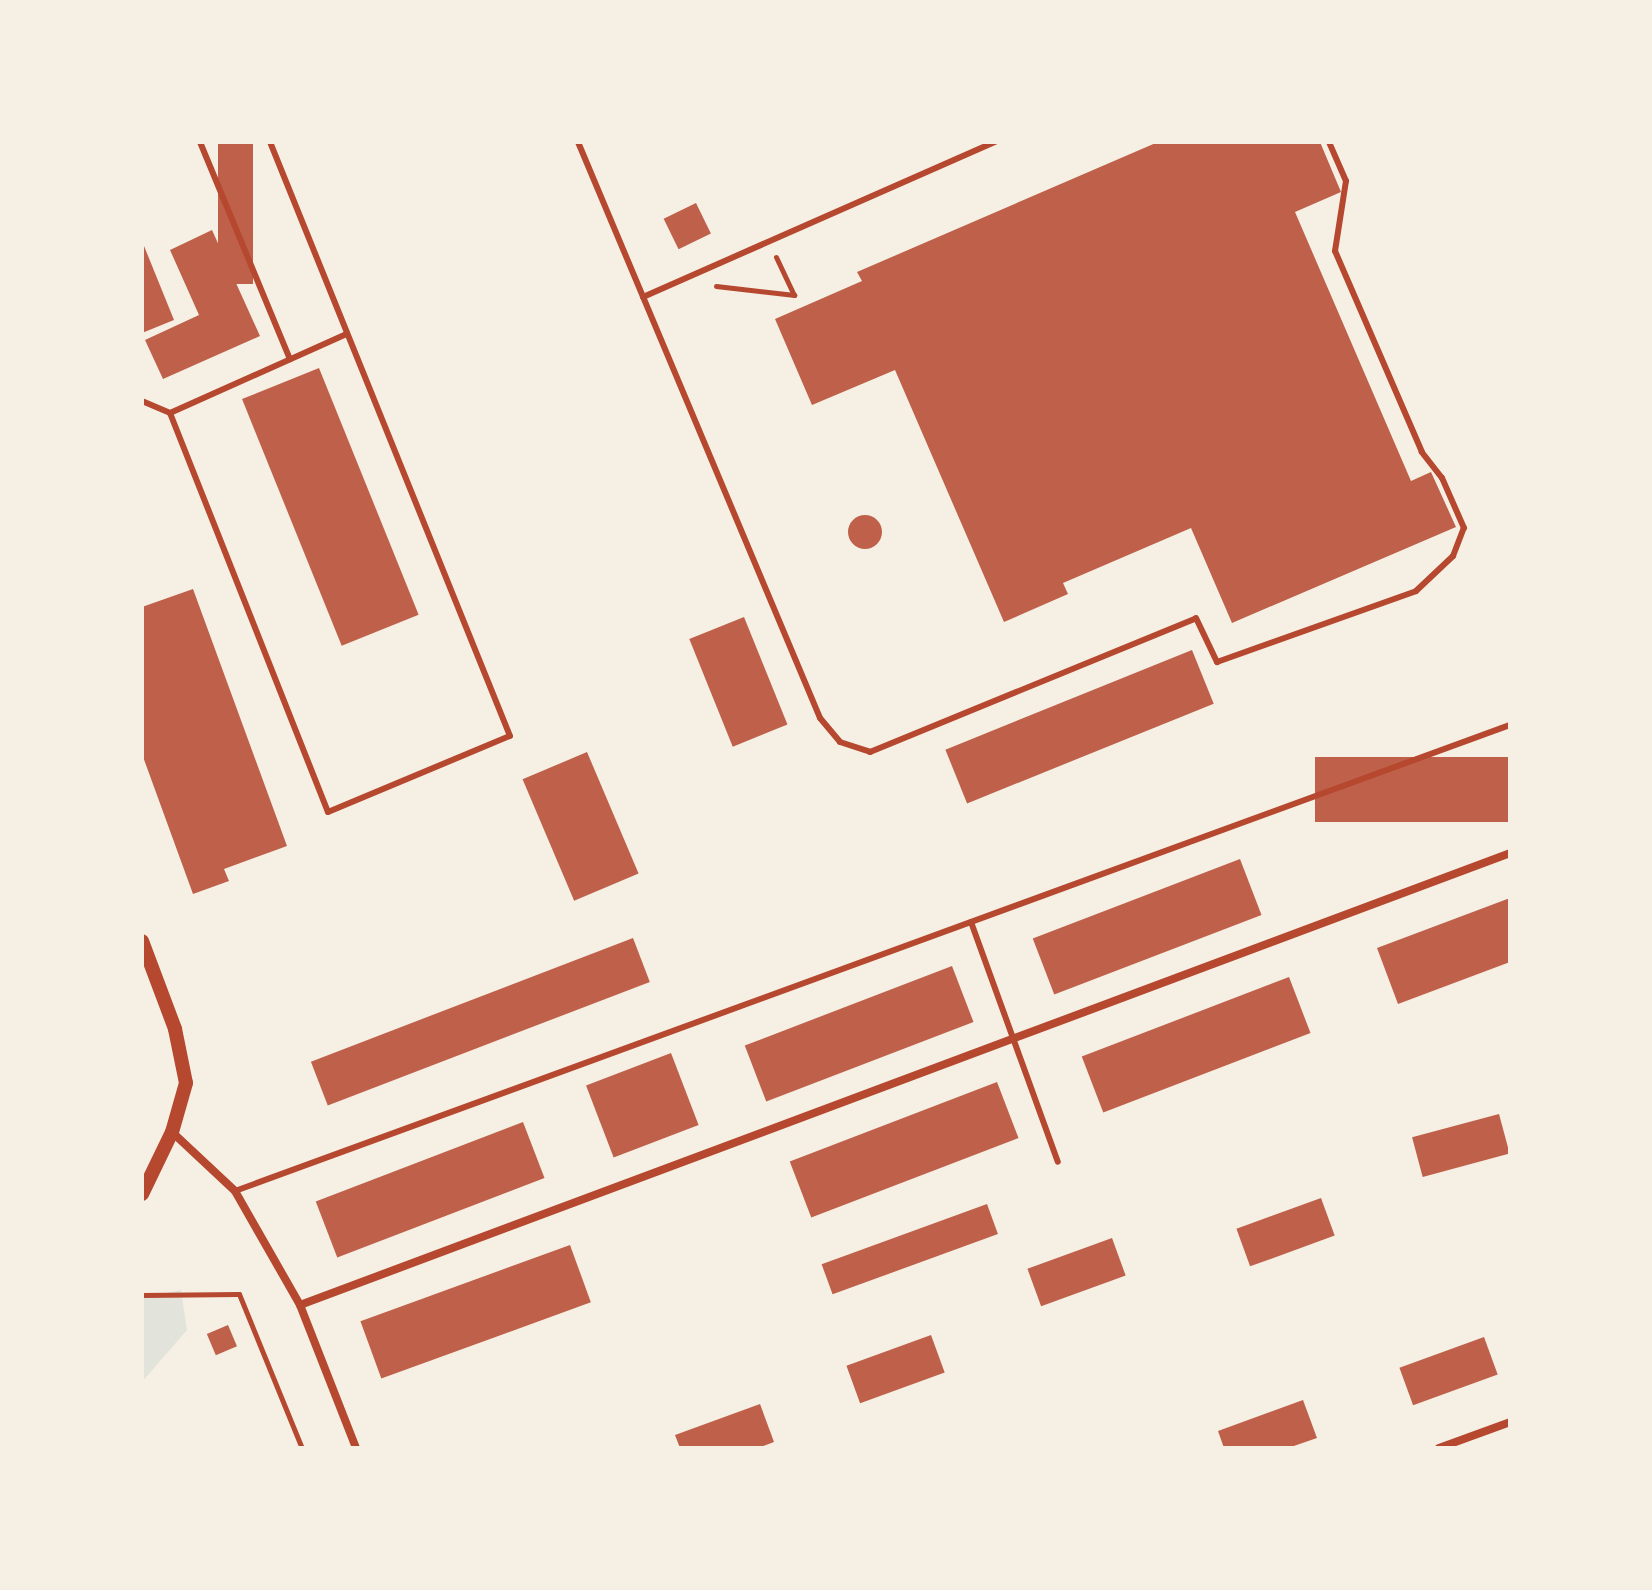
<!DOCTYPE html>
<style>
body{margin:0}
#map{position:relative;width:1652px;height:1590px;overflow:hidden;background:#f6efe4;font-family:"DejaVu Sans",sans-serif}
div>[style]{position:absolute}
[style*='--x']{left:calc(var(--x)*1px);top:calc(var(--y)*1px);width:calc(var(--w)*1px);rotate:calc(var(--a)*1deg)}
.green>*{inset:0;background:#e2e4dc}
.building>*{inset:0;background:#bf614a;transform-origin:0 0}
.round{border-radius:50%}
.path>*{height:5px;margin:-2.5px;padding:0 2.5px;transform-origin:2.5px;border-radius:2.5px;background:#b5482f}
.service>*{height:6px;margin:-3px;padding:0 3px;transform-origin:3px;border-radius:3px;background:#b5482f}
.minor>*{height:8px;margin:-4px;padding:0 4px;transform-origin:4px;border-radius:4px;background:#b5482f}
.tertiary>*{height:14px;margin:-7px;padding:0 7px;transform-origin:7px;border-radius:7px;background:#b5482f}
span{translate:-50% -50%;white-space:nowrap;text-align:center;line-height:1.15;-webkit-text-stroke:8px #f6efe4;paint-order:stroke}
.frame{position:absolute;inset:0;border:144px solid #f6efe4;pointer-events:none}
</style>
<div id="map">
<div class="green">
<i style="clip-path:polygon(181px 1290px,187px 1330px,142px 1382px,142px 1298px)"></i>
</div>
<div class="building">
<i style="left:218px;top:142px;width:35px;height:142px"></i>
<i style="clip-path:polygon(1158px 142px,1320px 142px,1341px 192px,1295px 212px,1411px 481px,1431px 472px,1456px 527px,1232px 623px,1191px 528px,1063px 583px,1068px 594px,1004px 622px,895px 370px,812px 405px,775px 319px,862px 281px,857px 272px)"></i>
<i style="left:696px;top:203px;width:34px;height:36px;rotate:64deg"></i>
<i style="clip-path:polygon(212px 230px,260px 336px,163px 379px,145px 340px,199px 315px,170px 250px)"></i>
<i style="clip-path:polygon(142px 241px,174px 320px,142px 333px)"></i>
<i style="left:319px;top:368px;width:266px;height:83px;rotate:68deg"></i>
<i class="round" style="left:848px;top:515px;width:34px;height:34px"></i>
<i style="clip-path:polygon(193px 589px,287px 846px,224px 869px,229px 881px,193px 894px,142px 754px,142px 607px)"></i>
<i style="left:744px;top:617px;width:116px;height:59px;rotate:68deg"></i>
<i style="left:1192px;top:650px;width:58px;height:266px;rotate:68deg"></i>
<i style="left:587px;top:752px;width:132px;height:70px;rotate:67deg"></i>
<i style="left:1510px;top:757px;width:65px;height:195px;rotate:90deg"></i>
<i style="left:1240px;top:859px;width:60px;height:222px;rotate:69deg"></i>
<i style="clip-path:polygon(1510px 898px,1510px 962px,1398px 1004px,1377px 948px)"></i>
<i style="left:633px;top:938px;width:47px;height:345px;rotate:69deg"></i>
<i style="left:952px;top:966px;width:60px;height:222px;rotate:69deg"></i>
<i style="left:1289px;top:977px;width:60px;height:222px;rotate:69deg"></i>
<i style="left:671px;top:1053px;width:77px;height:91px;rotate:69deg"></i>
<i style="left:997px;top:1082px;width:60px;height:222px;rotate:69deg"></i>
<i style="left:1499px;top:1114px;width:41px;height:90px;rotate:75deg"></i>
<i style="left:523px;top:1122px;width:60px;height:222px;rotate:69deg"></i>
<i style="left:1321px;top:1198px;width:40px;height:90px;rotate:70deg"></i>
<i style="left:987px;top:1204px;width:32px;height:176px;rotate:70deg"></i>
<i style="left:1112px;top:1238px;width:40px;height:90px;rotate:70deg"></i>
<i style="left:570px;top:1245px;width:61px;height:223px;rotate:70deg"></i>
<i style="left:228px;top:1325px;width:23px;height:23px;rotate:67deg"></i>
<i style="left:931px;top:1335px;width:40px;height:90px;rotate:70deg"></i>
<i style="left:1484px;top:1337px;width:40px;height:90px;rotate:70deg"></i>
<i style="clip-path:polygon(1303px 1400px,1317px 1438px,1288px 1448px,1224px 1448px,1218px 1431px)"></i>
<i style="clip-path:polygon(760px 1404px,774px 1442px,758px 1448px,680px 1448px,675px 1435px)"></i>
</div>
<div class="path">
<i style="--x:776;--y:257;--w:42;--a:64.7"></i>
<i style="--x:716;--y:286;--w:79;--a:6.6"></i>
<i style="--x:142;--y:1295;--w:97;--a:-0.6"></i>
<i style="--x:239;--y:1294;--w:166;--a:67.8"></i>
</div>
<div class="service">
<i style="--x:200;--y:142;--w:235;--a:67.5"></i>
<i style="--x:578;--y:142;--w:625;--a:67.21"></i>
<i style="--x:820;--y:718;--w:31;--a:50"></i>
<i style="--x:840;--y:742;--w:32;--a:18"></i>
<i style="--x:870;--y:752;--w:352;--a:-22.3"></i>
<i style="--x:1196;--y:618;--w:49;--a:64.5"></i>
<i style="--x:1217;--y:662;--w:211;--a:-19.6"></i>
<i style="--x:1416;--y:591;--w:51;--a:-43.4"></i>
<i style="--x:1453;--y:556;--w:30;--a:-69"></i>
<i style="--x:1464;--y:528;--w:55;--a:-113.7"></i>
<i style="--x:1442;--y:478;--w:33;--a:-128"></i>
<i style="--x:1422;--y:452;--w:219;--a:-113.4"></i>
<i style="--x:1335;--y:251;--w:71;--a:-81.1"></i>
<i style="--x:1346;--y:181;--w:43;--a:-113.6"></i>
<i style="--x:643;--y:297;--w:385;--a:-23.8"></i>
<i style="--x:142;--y:401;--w:30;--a:23"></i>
<i style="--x:170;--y:413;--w:429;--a:68.4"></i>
<i style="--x:328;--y:812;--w:197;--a:-22.7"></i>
<i style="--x:510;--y:736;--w:641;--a:-112"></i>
<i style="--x:170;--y:413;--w:194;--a:-24.1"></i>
<i style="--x:971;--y:922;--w:255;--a:70.1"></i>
<i style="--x:235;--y:1191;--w:1357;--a:-20.08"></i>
</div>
<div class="minor">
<i style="--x:172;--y:1132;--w:86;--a:43.1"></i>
<i style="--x:235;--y:1191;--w:131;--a:60.3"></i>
<i style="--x:300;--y:1305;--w:154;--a:68.6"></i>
<i style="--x:300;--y:1305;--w:1292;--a:-20.48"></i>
<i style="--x:1439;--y:1448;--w:76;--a:-20.1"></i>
</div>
<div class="tertiary">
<i style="--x:142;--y:941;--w:94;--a:69.4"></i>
<i style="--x:175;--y:1029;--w:55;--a:78.5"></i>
<i style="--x:186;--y:1083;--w:51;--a:105.9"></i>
<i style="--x:172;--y:1132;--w:69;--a:115.8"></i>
</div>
<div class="frame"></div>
</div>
